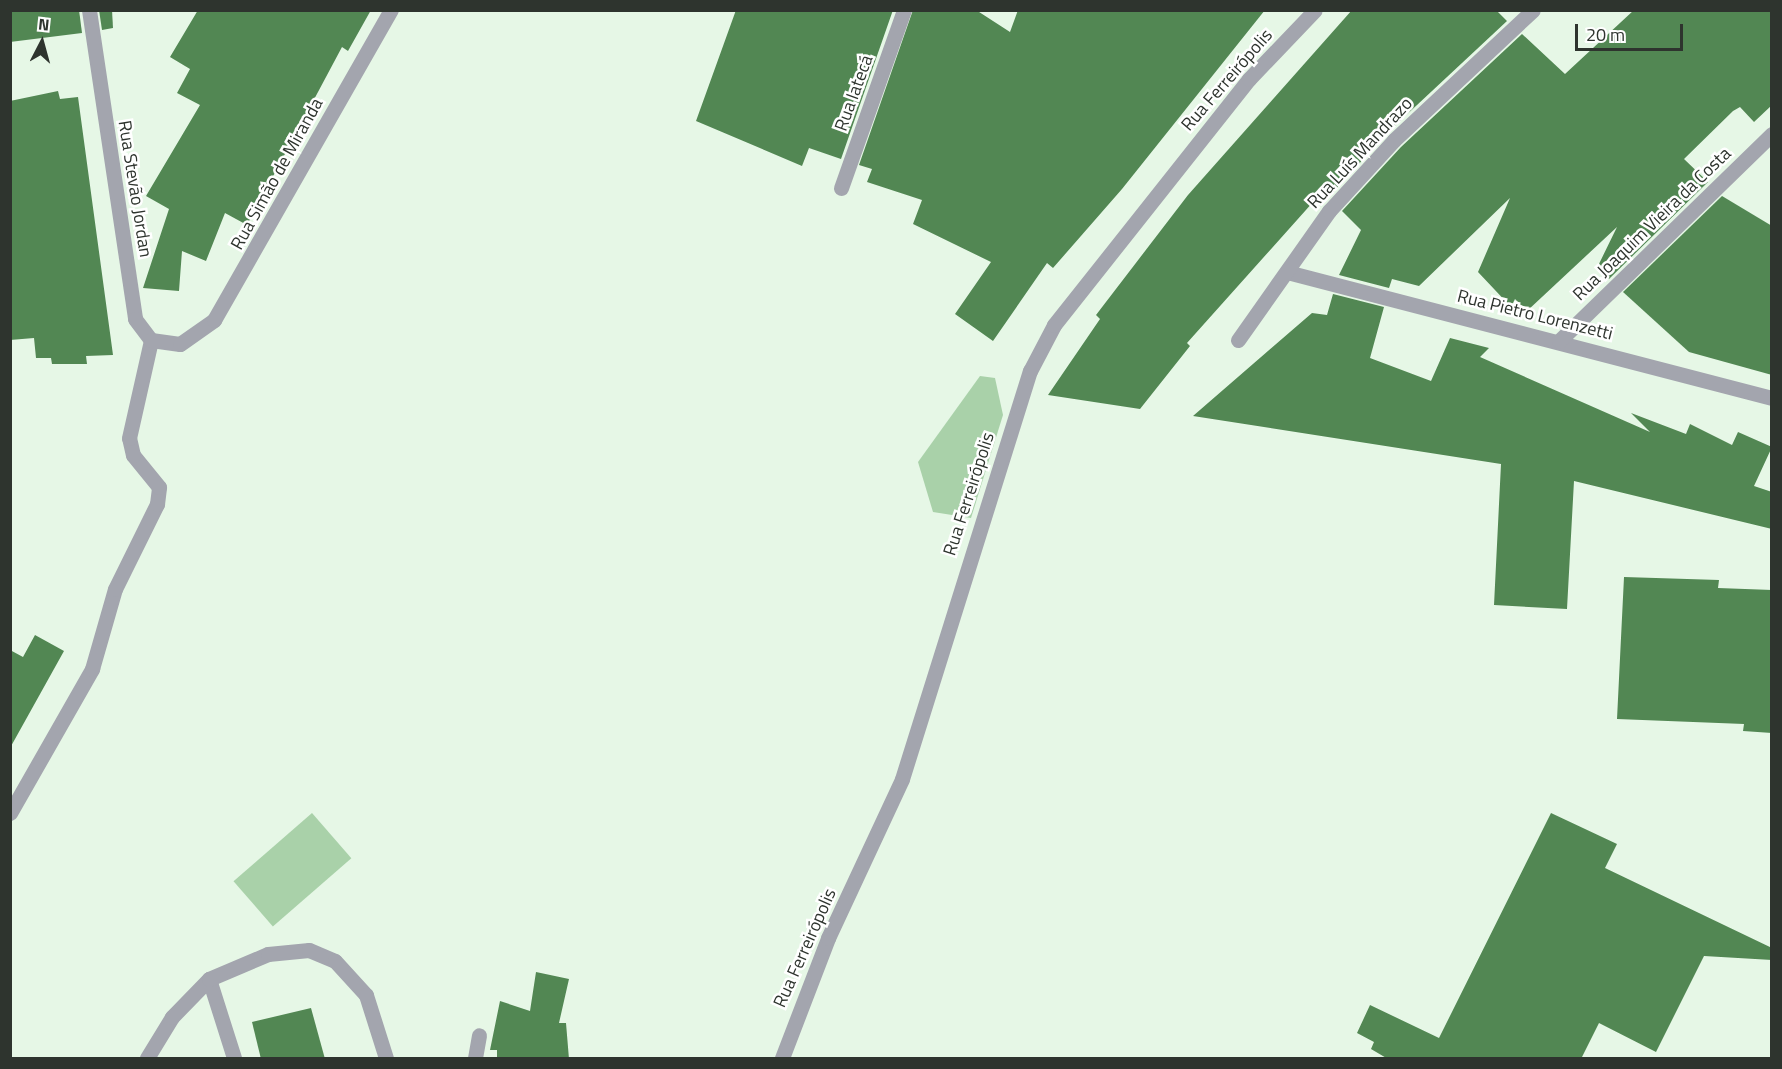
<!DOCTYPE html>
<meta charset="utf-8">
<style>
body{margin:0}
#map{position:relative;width:1782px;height:1069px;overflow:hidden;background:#e6f7e6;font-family:"Titillium Web",sans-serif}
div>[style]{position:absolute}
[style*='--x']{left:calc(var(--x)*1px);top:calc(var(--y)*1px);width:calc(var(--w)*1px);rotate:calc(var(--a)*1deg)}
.green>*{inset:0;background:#a9d1a9;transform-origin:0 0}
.building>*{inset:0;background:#528753}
.lane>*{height:15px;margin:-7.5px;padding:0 7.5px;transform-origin:7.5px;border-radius:7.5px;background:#a3a5ae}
.street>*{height:15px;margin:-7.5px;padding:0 7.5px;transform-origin:7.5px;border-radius:7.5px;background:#a3a5ae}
span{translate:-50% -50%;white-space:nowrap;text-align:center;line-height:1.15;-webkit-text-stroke:5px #fff;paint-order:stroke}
.street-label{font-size:18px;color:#2e342e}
.frame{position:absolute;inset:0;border:12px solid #2e342e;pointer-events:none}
.north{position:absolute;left:12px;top:12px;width:60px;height:60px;-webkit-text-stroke:4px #fff;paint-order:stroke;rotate:6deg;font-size:16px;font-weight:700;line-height:24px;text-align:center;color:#2e342e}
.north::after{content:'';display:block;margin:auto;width:21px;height:27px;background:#2e342e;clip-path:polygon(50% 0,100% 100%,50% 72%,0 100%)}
.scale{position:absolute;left:1575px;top:24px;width:108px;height:27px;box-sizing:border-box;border:3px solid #2e342e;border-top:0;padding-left:8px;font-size:18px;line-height:21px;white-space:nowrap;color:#2e342e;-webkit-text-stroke:4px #fff;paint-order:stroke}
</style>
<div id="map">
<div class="green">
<i style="clip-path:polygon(980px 376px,995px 378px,1003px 415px,971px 518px,933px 512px,918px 462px)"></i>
<i style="left:312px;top:813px;width:60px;height:104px;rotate:49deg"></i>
</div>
<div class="building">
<i style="clip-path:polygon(10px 10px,79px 10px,82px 33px,10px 42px)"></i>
<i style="clip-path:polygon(99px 10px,112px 10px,113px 28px,102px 30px)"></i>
<i style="clip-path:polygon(198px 10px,371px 10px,348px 51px,342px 47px,247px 225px,225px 213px,206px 261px,182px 251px,179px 291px,143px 288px,169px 209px,146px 196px,200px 105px,177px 93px,190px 69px,170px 57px)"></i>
<i style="clip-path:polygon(736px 10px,893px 10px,841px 159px,809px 148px,802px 166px,696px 121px)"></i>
<i style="clip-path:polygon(913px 10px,976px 10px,1010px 32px,1018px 10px,1265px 10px,1122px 189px,1053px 268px,1047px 263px,993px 341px,955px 314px,991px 262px,913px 224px,922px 200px,867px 182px,872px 169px,859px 165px)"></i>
<i style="clip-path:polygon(1352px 10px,1496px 10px,1507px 21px,1387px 133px,1328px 198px,1322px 192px,1187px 343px,1190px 346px,1140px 409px,1048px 395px,1100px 319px,1096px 315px,1188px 195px)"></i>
<i style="clip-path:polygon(1634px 10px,1772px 10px,1772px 105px,1754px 122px,1740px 107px,1733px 111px,1684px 159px,1708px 182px,1609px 279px,1597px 268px,1617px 227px,1527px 311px,1515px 299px,1511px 307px,1478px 272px,1510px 198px,1419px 286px,1392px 279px,1389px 288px,1339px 275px,1361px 230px,1342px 211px,1401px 147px,1522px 34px,1565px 74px)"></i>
<i style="clip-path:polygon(58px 91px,60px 99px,78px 97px,113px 355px,86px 356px,87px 364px,52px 364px,51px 358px,36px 358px,34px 338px,10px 340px,10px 101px)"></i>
<i style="clip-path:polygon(1722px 196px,1772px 226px,1772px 375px,1689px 352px,1623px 292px)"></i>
<i style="clip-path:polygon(1333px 294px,1384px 307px,1370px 358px,1431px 381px,1450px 338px,1489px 348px,1480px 357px,1650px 432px,1631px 413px,1686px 434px,1690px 424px,1732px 445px,1738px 432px,1772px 447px,1754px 486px,1772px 492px,1772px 529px,1574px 481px,1567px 609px,1494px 605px,1501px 464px,1193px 416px,1312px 313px,1327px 315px)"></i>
<i style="clip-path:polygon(1624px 577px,1719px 580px,1718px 588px,1772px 590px,1772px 733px,1743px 731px,1744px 724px,1617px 719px)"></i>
<i style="clip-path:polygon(35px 635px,64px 651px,10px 748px,10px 650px,23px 657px)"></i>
<i style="clip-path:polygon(1551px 813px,1617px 844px,1605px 868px,1772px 948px,1772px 960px,1704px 956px,1656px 1052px,1599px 1023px,1581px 1059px,1388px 1059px,1371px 1049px,1374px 1042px,1357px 1033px,1370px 1005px,1439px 1038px)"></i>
<i style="clip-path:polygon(536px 972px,569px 979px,559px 1023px,566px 1023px,569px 1059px,497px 1059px,497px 1050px,490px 1050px,500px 1001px,530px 1011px)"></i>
<i style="clip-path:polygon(311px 1008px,325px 1059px,261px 1059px,252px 1022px)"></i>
</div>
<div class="lane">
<i style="--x:10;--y:813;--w:166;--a:-60.3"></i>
<i style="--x:92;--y:669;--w:83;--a:-74"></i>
<i style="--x:115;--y:589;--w:95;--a:-63.7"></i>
<i style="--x:157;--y:504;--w:17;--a:-83"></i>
<i style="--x:159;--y:487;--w:41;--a:-129.1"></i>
<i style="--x:133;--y:455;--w:17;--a:-103"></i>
<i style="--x:129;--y:438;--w:100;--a:-77.3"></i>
<i style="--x:209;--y:979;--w:83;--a:72.4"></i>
<i style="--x:147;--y:1058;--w:48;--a:-58.6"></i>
<i style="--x:172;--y:1017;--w:53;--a:-45.8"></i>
<i style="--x:209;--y:979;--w:64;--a:-23"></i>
<i style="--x:268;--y:954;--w:41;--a:-5.6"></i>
<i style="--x:309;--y:950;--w:28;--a:23"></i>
<i style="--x:335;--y:961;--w:46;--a:47.6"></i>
<i style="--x:366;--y:995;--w:66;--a:72.4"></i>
</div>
<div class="street">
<i style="--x:89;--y:10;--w:312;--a:81.5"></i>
<i style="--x:135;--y:319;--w:26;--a:53"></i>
<i style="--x:151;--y:340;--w:29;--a:8"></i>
<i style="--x:180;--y:344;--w:42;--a:-35.2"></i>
<i style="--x:214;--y:320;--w:357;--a:-60.3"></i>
<i style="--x:841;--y:188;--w:189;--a:-70.5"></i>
<i style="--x:1287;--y:272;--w:501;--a:14.56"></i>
<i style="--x:1238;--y:340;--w:158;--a:-54.8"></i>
<i style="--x:1329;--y:211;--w:96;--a:-47.5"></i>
<i style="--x:1394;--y:140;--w:190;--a:-43.1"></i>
<i style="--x:1559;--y:341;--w:297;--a:-44.2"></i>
<i style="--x:475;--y:1058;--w:23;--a:-80"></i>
<i style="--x:782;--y:1058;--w:129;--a:-69"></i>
<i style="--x:828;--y:938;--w:175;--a:-65"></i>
<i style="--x:902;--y:779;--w:428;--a:-72.6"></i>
<i style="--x:1030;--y:371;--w:52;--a:-62.4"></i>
<i style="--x:1054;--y:325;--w:314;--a:-51.6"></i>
<i style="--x:1249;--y:79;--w:95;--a:-46.3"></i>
</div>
<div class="street-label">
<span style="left:1227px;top:80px;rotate:-49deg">Rua Ferreirópolis</span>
<span style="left:854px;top:93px;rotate:-70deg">Rua Iatecá</span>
<span style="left:1360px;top:153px;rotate:-47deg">Rua Luís Mandrazo</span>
<span style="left:277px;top:174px;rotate:-61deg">Rua Simão de Miranda</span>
<span style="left:135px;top:189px;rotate:81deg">Rua Stevão Jordan</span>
<span style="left:1652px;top:224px;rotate:-44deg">Rua Joaquim Vieira da Costa</span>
<span style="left:1535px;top:315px;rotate:14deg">Rua Pietro Lorenzetti</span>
<span style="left:969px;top:494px;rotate:-72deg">Rua Ferreirópolis</span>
<span style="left:805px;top:948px;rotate:-66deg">Rua Ferreirópolis</span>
</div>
<div class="frame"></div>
<div class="north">N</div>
<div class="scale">20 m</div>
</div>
